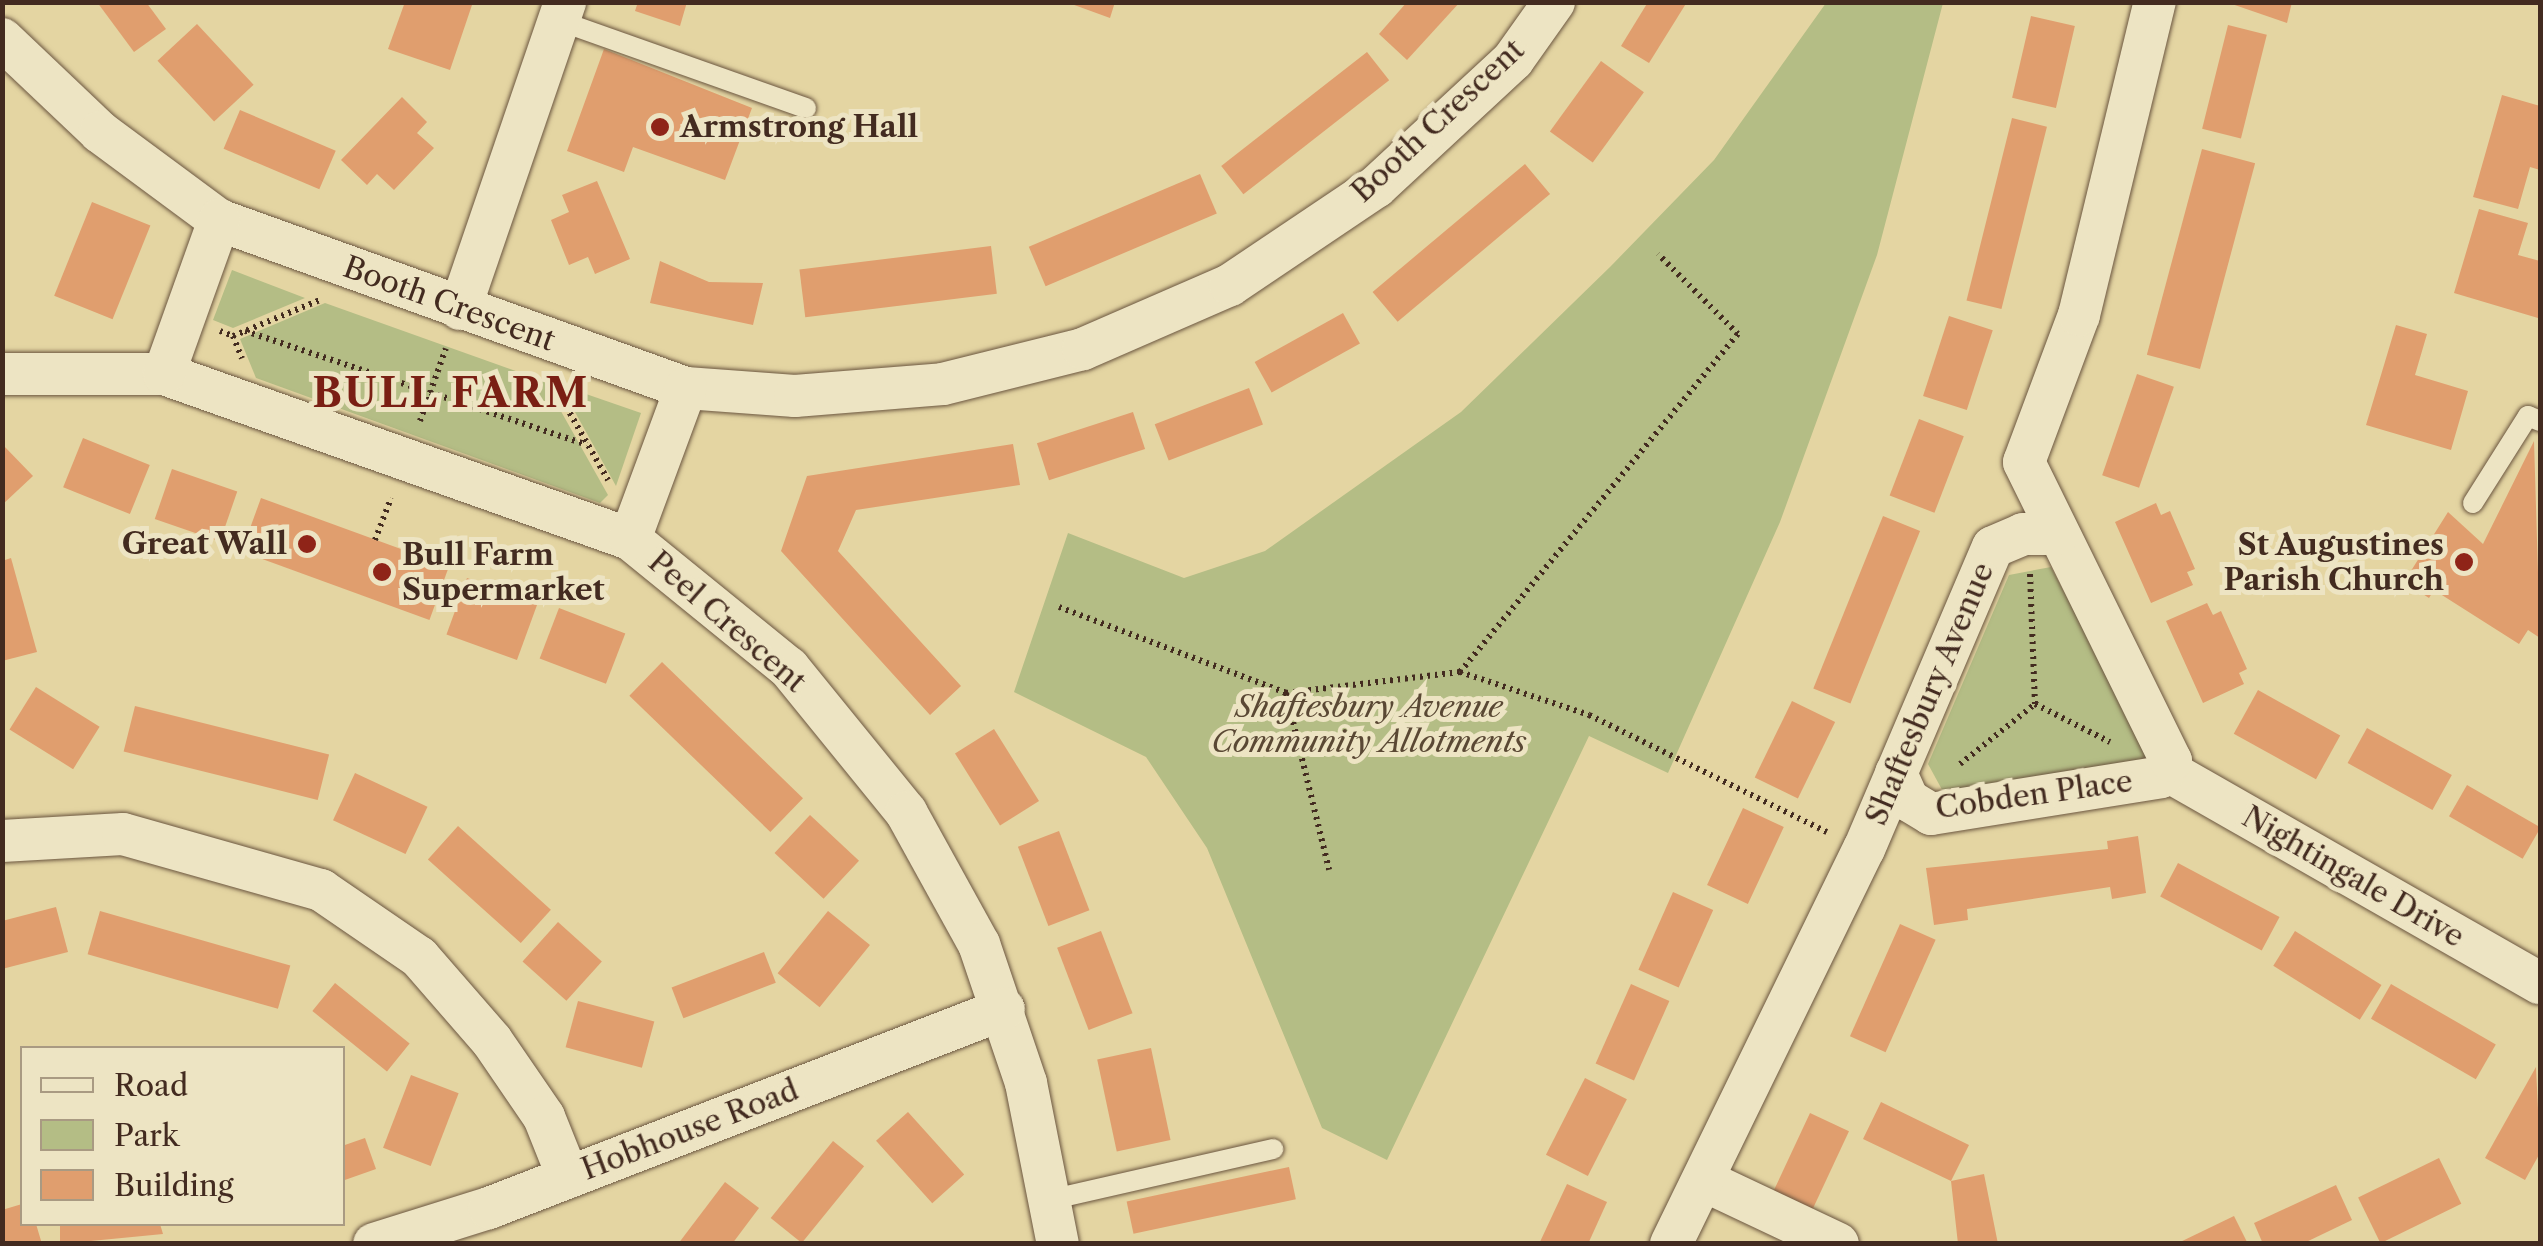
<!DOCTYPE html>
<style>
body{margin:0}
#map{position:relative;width:2543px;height:1246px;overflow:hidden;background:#e4d5a2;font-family:"Libre Caslon Text",serif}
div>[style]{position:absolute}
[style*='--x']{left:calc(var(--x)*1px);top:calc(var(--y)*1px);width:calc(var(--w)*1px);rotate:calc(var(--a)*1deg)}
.green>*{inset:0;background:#b4bd85}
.building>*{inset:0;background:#e09e6e;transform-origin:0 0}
.path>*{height:6px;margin-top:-3px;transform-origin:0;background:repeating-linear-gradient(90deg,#432b20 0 2.5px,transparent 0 7.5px)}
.roads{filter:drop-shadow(0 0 2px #6b5640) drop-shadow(0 0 2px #6b5640)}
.service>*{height:20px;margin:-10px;padding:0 10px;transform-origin:10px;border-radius:10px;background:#ede4c3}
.minor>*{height:42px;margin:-21px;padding:0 21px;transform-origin:21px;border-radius:21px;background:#ede4c3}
.dots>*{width:28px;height:28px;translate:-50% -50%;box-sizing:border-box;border:5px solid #ede4c3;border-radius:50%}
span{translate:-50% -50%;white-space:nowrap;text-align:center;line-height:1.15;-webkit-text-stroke:10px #ede4c3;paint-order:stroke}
.street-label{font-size:30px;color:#432b20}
.poi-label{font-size:30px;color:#432b20;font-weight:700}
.left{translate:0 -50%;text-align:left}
.right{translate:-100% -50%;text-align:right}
.park-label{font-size:30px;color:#5a4834;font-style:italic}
.district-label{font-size:40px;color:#7a1f14;font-weight:700;letter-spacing:2.5px}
.frame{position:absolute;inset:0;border:5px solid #432b20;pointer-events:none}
.legend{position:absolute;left:20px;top:1046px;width:325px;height:180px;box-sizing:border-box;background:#ede4c3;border:2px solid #a99a82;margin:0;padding:12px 18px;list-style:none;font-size:30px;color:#432b20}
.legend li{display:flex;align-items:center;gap:20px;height:50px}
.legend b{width:50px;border:2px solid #a99a82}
</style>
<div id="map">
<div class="green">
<i style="clip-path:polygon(1826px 3px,1943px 3px,1877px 255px,1780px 522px,1668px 773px,1589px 736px,1387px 1160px,1322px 1128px,1207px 848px,1146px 757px,1014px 692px,1068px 533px,1184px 578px,1265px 551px,1461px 412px,1611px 266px,1714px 160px)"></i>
<i style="clip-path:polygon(232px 270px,305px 298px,233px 328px,213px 320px)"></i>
<i style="clip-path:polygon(325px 303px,544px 381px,608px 495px,600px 503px,256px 378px,240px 339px)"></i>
<i style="clip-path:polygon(560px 385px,641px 413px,616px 486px)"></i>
<i style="clip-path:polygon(2051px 567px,2148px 753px,2139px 769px,1946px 797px,1928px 764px,2009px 575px)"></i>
</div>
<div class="building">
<i style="clip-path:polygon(97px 2px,146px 2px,166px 29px,134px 52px)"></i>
<i style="clip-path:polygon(405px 2px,473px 2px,450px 70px,388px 49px)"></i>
<i style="clip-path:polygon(638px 2px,687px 2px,680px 26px,635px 11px)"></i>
<i style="clip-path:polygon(1066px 2px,1115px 2px,1110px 18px)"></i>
<i style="clip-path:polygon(1407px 2px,1460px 2px,1407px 60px,1379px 34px)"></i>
<i style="clip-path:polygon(1648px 2px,1687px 2px,1649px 63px,1621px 46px)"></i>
<i style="clip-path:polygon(2226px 2px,2292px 2px,2287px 23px)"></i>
<i style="left:2031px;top:16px;width:45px;height:84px;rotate:13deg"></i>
<i style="left:197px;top:24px;width:83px;height:54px;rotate:47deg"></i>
<i style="left:2228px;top:25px;width:40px;height:107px;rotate:14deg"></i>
<i style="clip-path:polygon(604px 49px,752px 108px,725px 180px,633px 147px,624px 172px,567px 151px)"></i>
<i style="left:1367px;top:52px;width:36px;height:185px;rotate:52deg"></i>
<i style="left:1601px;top:61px;width:53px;height:87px;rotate:36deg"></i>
<i style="clip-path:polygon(2502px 95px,2540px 106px,2540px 170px,2530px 167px,2518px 209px,2473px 197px)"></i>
<i style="clip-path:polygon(402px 97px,427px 122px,417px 133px,434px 148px,394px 190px,377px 174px,367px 185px,341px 160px)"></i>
<i style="left:240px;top:110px;width:104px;height:42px;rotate:23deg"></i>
<i style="left:2012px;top:118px;width:36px;height:188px;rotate:14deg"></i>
<i style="left:2202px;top:149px;width:55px;height:213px;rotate:15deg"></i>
<i style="left:1525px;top:164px;width:39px;height:199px;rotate:50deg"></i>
<i style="left:1200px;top:174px;width:43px;height:186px;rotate:67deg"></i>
<i style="clip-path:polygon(597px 181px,630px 259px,595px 274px,588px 257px,569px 265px,551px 220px,569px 212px,562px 195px)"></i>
<i style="left:92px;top:202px;width:63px;height:101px;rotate:22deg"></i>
<i style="clip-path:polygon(2479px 209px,2528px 223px,2518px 255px,2540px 261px,2538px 318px,2454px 293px)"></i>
<i style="left:991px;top:246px;width:48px;height:193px;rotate:83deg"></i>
<i style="clip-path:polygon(660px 261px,709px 282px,763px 283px,753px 325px,650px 303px)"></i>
<i style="left:1343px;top:313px;width:35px;height:101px;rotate:61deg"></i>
<i style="left:1949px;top:316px;width:46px;height:84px;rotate:18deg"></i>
<i style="clip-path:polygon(2396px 325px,2427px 334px,2415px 375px,2468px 391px,2451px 450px,2366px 425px)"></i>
<i style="left:2137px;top:374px;width:39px;height:107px;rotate:19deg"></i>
<i style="left:1249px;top:388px;width:39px;height:101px;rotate:69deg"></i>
<i style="left:1133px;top:412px;width:39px;height:101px;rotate:72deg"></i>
<i style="left:1919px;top:419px;width:48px;height:82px;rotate:21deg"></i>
<i style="left:83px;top:438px;width:72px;height:53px;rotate:22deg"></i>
<i style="clip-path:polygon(2534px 441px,2540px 638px,2528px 630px,2519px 644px,2434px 590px,2429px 598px,2404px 582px,2448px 512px,2483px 544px)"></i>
<i style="clip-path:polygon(2px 444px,33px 476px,2px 505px)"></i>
<i style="clip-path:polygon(1013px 444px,1020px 485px,856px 510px,838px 551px,961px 686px,930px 715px,781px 551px,807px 476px)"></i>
<i style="left:172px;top:469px;width:69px;height:53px;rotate:19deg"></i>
<i style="left:261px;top:498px;width:200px;height:57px;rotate:20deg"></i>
<i style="clip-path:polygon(2156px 503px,2161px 515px,2170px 511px,2195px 569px,2187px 572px,2193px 585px,2151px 603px,2115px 522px)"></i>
<i style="left:1883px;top:516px;width:40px;height:186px;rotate:22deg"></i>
<i style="clip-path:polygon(11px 558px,37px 652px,2px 661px,2px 561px)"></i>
<i style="left:467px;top:578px;width:75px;height:60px;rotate:20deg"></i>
<i style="clip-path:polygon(2207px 603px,2213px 615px,2221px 611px,2247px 669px,2239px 673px,2244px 684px,2203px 703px,2166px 621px)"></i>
<i style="left:559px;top:608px;width:71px;height:54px;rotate:21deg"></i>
<i style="left:662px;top:662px;width:196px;height:47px;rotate:44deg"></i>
<i style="left:36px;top:687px;width:75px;height:50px;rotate:32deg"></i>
<i style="left:2258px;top:690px;width:94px;height:50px;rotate:29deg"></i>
<i style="left:1792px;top:701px;width:48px;height:85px;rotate:26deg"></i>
<i style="left:135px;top:706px;width:200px;height:47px;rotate:14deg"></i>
<i style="left:2367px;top:728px;width:97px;height:40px;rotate:29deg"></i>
<i style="left:994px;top:729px;width:85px;height:46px;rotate:58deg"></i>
<i style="left:355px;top:773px;width:80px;height:52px;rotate:25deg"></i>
<i style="left:2467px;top:785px;width:85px;height:36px;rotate:30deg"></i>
<i style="left:1743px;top:808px;width:45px;height:85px;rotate:25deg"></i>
<i style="left:810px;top:815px;width:67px;height:52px;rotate:43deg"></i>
<i style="left:458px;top:826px;width:125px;height:45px;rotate:42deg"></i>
<i style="left:1059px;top:831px;width:85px;height:44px;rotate:69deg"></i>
<i style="clip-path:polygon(2138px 836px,2146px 893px,2112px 899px,2110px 887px,1967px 909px,1968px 920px,1934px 925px,1926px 868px,2108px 849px,2107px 841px)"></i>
<i style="left:2178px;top:863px;width:115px;height:38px;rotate:28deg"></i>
<i style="left:1673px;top:892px;width:44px;height:85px;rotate:24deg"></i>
<i style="clip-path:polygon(56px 907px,68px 952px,2px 969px,2px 921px)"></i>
<i style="left:100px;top:911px;width:198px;height:45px;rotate:16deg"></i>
<i style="left:828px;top:911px;width:54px;height:80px;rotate:39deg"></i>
<i style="left:558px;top:922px;width:59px;height:53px;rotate:42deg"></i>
<i style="left:1900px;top:924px;width:39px;height:123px;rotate:24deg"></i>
<i style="left:1101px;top:931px;width:88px;height:47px;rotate:69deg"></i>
<i style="left:2295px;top:931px;width:102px;height:41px;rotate:32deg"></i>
<i style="left:764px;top:952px;width:33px;height:99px;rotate:69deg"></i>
<i style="left:335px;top:983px;width:96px;height:36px;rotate:39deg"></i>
<i style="left:1631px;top:984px;width:42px;height:87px;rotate:24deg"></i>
<i style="left:2391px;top:984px;width:121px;height:40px;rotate:30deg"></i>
<i style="left:578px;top:1001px;width:79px;height:48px;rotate:15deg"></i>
<i style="left:1151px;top:1048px;width:94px;height:55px;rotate:78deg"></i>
<i style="clip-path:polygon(2536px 1067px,2540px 1153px,2525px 1180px,2485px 1158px)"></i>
<i style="left:411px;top:1075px;width:51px;height:78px;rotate:21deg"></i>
<i style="left:1585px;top:1078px;width:47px;height:86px;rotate:27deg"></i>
<i style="clip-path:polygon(1881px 1102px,1969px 1145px,1951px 1181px,1984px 1174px,1998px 1244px,1958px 1244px,1951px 1181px,1863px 1139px)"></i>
<i style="left:908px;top:1112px;width:84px;height:43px;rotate:48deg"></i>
<i style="left:1810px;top:1113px;width:43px;height:93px;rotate:25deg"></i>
<i style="clip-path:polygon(365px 1138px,376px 1169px,342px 1181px,342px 1146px)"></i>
<i style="left:833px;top:1141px;width:40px;height:99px;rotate:39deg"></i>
<i style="left:2439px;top:1158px;width:51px;height:90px;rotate:64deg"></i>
<i style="left:1289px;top:1167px;width:33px;height:166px;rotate:78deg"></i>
<i style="clip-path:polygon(725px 1182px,759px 1208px,732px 1244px,678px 1244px)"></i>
<i style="clip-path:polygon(1567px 1184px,1607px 1202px,1588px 1244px,1539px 1244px)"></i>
<i style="clip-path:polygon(2336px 1185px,2352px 1220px,2302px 1244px,2263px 1244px,2254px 1223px)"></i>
<i style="clip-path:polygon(22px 1204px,22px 1224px,36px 1224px,42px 1244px,2px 1244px,2px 1210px)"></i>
<i style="clip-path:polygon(2234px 1216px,2248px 1244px,2176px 1244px)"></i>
<i style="clip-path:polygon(60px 1224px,160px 1224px,163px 1234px,60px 1244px)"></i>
</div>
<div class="path">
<i style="--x:220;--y:331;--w:14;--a:21"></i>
<i style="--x:233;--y:336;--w:94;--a:-22.5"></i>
<i style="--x:245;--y:331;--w:360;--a:18.4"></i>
<i style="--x:233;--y:336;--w:24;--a:68"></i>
<i style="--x:555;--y:387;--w:107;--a:60.3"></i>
<i style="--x:420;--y:421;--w:77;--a:-70.4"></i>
<i style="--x:375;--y:540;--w:45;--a:-69.1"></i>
<i style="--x:1059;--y:607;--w:243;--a:20.7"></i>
<i style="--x:1286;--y:693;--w:175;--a:-6.9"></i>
<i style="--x:1460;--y:672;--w:136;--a:18.4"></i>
<i style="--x:1589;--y:715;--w:265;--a:26.2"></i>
<i style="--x:1460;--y:672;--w:438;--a:-50.6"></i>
<i style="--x:1738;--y:334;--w:113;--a:-135"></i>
<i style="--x:1286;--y:693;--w:182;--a:76.3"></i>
<i style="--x:2035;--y:704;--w:84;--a:26.9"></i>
<i style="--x:1960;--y:764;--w:96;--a:-38.7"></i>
<i style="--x:2035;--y:704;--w:131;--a:-92.2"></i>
</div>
<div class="roads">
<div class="service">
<i style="--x:560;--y:21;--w:261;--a:19.5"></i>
<i style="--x:2473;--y:503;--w:103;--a:-57.7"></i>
<i style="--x:2528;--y:416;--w:13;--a:23"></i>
<i style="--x:1049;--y:1200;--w:230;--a:-12.8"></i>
</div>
<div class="minor">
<i style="--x:2;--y:39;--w:135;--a:43.5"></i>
<i style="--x:100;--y:132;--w:148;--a:36.5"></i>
<i style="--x:219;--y:220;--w:496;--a:19.8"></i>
<i style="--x:686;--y:388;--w:109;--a:4.2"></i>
<i style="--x:795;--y:396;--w:148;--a:-4.6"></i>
<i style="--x:943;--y:384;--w:144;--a:-14"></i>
<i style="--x:1083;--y:349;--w:160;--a:-23.5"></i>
<i style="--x:1230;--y:285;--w:176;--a:-33.9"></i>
<i style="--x:1376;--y:187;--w:187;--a:-42.8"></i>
<i style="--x:1513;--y:60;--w:71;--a:-54.7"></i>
<i style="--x:460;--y:309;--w:324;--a:-71.1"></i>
<i style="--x:2;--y:374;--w:162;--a:0"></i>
<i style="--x:164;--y:374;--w:494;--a:19.5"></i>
<i style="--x:630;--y:539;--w:205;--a:39.1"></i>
<i style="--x:789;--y:668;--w:186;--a:50.9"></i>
<i style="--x:906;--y:812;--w:151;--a:61.1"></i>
<i style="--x:979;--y:944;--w:147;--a:71.3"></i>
<i style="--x:1026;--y:1083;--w:164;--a:78.8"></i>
<i style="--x:164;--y:374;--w:164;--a:-70.3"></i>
<i style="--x:630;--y:539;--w:161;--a:-69.7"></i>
<i style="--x:2166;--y:770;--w:430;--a:29.7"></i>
<i style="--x:1896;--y:773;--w:30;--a:66"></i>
<i style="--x:1908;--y:800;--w:27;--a:31"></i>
<i style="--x:1931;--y:814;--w:233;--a:-9.1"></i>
<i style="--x:2161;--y:777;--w:19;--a:-58"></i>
<i style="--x:2171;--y:761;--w:333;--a:-116.2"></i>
<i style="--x:2024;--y:462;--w:157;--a:-69.5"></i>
<i style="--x:2079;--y:315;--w:322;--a:-76.4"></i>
<i style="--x:2;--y:841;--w:121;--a:-3.3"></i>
<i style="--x:123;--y:834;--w:206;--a:15.8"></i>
<i style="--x:321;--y:890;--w:119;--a:34.4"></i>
<i style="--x:419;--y:957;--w:111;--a:49"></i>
<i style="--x:492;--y:1041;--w:92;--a:55.6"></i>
<i style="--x:544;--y:1117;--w:65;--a:68.2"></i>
<i style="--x:1705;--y:1181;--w:147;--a:25.3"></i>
<i style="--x:374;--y:1244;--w:121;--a:-17.4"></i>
<i style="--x:489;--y:1208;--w:552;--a:-21.13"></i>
<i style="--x:1671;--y:1244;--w:440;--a:-64"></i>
<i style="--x:1864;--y:849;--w:328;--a:-66.9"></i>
<i style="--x:1993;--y:547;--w:33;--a:-23"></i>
<i style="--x:2023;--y:534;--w:35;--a:0"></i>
</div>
</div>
<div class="dots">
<i style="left:660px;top:127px;background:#8f2418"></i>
<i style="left:307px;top:544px;background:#8f2418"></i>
<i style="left:2464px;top:562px;background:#8f2418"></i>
<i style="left:382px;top:572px;background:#8f2418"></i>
</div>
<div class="street-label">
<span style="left:1438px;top:121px;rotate:-43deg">Booth Crescent</span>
<span style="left:449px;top:304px;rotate:20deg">Booth Crescent</span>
<span style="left:727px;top:622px;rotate:41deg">Peel Crescent</span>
<span style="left:1930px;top:694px;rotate:-67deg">Shaftesbury Avenue</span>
<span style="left:2034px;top:795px;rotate:-8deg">Cobden Place</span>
<span style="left:2353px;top:877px;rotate:30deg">Nightingale Drive</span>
<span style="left:690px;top:1130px;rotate:-21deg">Hobhouse Road</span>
</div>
<div class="poi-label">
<span class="left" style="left:680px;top:127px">Armstrong Hall</span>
<span class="right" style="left:287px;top:544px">Great Wall</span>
<span class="right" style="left:2444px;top:562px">St Augustines<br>Parish Church</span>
<span class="left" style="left:402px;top:572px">Bull Farm<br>Supermarket</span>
</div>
<div class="park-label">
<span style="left:1369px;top:724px">Shaftesbury Avenue<br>Community Allotments</span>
</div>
<div class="district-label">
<span style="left:451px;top:393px">BULL FARM</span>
</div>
<div class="frame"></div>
<ul class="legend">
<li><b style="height:12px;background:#ede4c3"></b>Road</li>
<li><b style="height:28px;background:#b4bd85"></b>Park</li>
<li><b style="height:28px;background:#e09e6e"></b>Building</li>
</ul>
</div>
